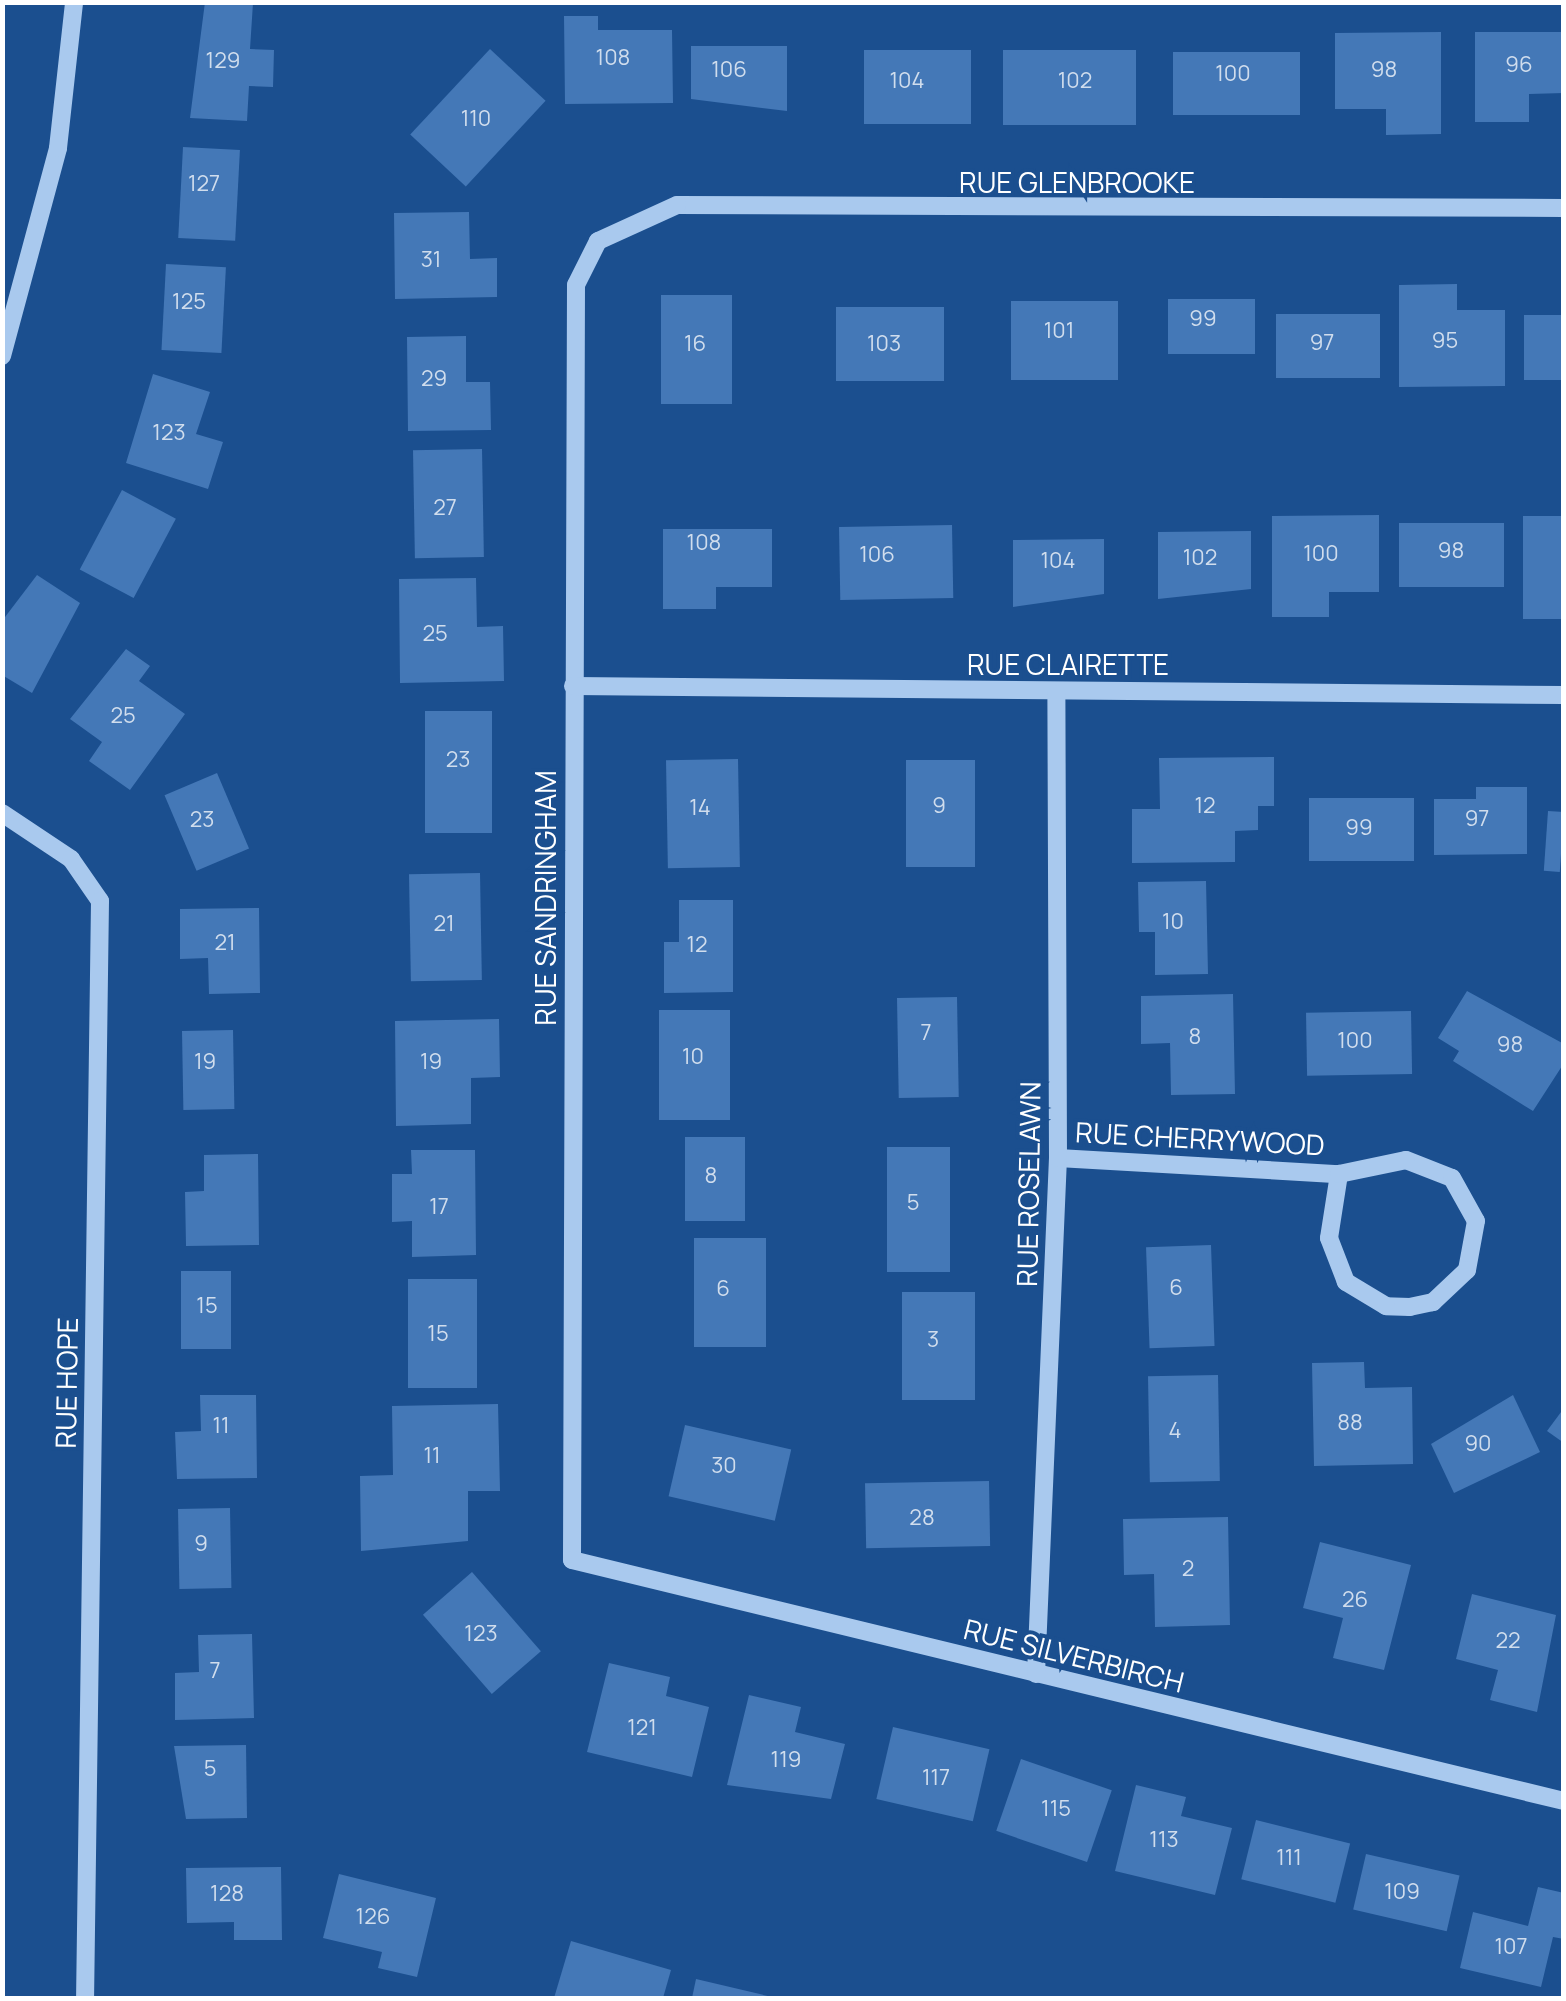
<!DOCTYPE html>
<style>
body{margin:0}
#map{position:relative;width:1566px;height:2001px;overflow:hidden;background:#1b4f8f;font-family:Manrope,sans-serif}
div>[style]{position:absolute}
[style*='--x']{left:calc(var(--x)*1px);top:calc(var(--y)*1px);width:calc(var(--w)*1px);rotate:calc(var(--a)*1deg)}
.building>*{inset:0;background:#4478b7;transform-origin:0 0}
.minor>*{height:18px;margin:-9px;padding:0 9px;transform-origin:9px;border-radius:9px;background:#a9c9ee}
span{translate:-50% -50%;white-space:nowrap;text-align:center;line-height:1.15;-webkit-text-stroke:8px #1b4f8f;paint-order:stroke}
.number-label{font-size:22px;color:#d0dded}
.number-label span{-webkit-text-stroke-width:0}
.street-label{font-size:28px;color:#fff}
.frame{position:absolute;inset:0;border:5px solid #fff;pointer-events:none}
</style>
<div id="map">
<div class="building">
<i style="clip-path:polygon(205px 2px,253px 3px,250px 49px,274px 50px,273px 87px,249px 86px,247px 121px,190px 118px)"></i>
<i style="clip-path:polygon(564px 16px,598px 16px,598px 30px,672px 30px,673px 103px,565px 104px)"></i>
<i style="clip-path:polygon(1441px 32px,1441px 134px,1386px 135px,1386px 109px,1335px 109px,1335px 33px)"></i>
<i style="clip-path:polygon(1475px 32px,1564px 32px,1564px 93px,1529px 94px,1529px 122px,1475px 122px)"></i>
<i style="clip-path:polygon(691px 46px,787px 46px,787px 111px,691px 99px)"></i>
<i style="left:490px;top:49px;width:76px;height:117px;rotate:43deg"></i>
<i style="left:864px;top:50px;width:107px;height:74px"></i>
<i style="left:1003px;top:50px;width:133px;height:75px"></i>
<i style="left:1173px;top:52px;width:127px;height:63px"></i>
<i style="left:183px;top:147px;width:57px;height:91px;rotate:3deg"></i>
<i style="clip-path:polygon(469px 212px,470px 259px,497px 258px,497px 297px,395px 299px,394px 213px)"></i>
<i style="left:166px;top:264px;width:60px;height:86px;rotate:3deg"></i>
<i style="clip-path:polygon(1457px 284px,1457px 310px,1505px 310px,1505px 386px,1399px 387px,1399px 285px)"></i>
<i style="left:732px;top:295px;width:109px;height:71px;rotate:90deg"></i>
<i style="left:1168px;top:299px;width:87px;height:55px"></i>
<i style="left:1118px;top:301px;width:79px;height:107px;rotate:90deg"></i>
<i style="left:944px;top:307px;width:74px;height:108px;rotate:90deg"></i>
<i style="left:1380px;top:314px;width:64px;height:104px;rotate:90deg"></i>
<i style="left:1524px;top:315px;width:40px;height:65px"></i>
<i style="clip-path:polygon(466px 336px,466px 382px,490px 382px,491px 430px,408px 431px,407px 337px)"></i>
<i style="clip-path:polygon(153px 374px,210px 392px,196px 434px,223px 442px,208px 489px,126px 463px)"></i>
<i style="left:482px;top:449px;width:108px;height:69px;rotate:89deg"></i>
<i style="left:122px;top:490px;width:61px;height:90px;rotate:28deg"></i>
<i style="clip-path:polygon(1379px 515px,1379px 592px,1329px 592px,1329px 617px,1272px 617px,1272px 516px)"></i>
<i style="left:1564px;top:516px;width:103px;height:41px;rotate:90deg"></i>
<i style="left:1399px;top:523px;width:105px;height:64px"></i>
<i style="left:952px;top:525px;width:73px;height:113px;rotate:89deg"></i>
<i style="clip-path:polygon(663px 529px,772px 529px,772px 587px,716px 587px,716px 609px,663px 609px)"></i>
<i style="clip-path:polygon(1251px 531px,1251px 589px,1158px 599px,1158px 532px)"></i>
<i style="clip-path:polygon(1104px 539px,1104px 594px,1013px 607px,1013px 540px)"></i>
<i style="clip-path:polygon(37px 575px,80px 603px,32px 693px,2px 675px,2px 621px)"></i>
<i style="clip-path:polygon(476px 578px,477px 627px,503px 626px,504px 681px,400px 683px,399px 579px)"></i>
<i style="clip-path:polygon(126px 649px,150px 666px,139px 681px,185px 714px,130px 790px,89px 761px,102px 742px,70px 719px)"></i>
<i style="left:492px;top:711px;width:122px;height:67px;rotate:90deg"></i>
<i style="clip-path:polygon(1274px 757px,1274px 806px,1258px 806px,1258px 830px,1235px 831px,1235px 862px,1132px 863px,1132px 809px,1160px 809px,1159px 758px)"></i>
<i style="left:738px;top:759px;width:108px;height:72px;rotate:89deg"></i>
<i style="left:906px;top:760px;width:69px;height:107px"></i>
<i style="left:217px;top:773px;width:82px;height:57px;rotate:67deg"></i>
<i style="clip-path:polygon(1476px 787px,1527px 787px,1527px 854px,1434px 855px,1434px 799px,1476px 799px)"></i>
<i style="left:1309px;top:798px;width:105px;height:63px"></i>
<i style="left:1548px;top:811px;width:16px;height:60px;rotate:4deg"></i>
<i style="left:480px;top:873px;width:107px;height:71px;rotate:89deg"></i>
<i style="clip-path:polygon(1206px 881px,1208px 974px,1155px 975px,1155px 932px,1139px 932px,1138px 882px)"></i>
<i style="clip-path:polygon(679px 900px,733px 900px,733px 992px,664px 993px,664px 942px,679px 942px)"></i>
<i style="clip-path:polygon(259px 908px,260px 993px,209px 994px,208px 958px,180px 959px,180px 909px)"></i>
<i style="clip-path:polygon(1467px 991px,1564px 1044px,1564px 1063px,1533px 1111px,1453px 1061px,1459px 1051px,1438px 1038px)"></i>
<i style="clip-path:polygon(1233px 994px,1235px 1094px,1171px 1095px,1170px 1043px,1141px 1044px,1141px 996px)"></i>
<i style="left:957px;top:997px;width:100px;height:60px;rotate:89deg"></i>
<i style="left:730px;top:1010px;width:110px;height:71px;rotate:90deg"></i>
<i style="left:1411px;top:1011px;width:63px;height:105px;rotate:89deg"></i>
<i style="clip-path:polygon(499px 1019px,500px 1077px,471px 1078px,471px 1124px,396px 1126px,395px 1021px)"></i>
<i style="left:233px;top:1030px;width:79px;height:51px;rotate:89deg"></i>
<i style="left:685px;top:1137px;width:60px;height:84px"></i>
<i style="left:887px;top:1147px;width:63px;height:125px"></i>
<i style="clip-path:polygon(411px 1150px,475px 1150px,476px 1255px,412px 1257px,412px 1221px,392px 1222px,392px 1174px,412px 1174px)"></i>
<i style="clip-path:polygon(258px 1154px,259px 1245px,186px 1246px,185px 1192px,204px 1191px,204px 1155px)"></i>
<i style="left:766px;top:1238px;width:109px;height:72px;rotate:90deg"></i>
<i style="left:1211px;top:1245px;width:101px;height:65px;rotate:88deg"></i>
<i style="left:181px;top:1271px;width:50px;height:78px"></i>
<i style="left:408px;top:1279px;width:69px;height:109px"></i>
<i style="left:975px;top:1292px;width:108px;height:73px;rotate:90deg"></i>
<i style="clip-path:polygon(1364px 1362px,1365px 1388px,1412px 1387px,1413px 1464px,1314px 1466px,1312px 1363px)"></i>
<i style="left:1218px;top:1375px;width:106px;height:70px;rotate:89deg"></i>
<i style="clip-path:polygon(200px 1395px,256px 1395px,257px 1478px,177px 1479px,175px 1432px,201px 1431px)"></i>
<i style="clip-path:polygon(1513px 1395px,1540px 1452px,1454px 1493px,1431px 1444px)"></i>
<i style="clip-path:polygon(498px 1404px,500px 1491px,468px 1491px,468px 1541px,361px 1551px,360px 1476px,393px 1475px,392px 1406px)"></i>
<i style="clip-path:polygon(1564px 1408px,1564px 1443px,1547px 1431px)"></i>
<i style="left:685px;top:1425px;width:109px;height:73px;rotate:13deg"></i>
<i style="left:989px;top:1481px;width:65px;height:124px;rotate:89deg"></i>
<i style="left:230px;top:1508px;width:80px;height:52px;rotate:89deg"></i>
<i style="clip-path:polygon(1228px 1517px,1230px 1625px,1155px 1627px,1154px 1574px,1124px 1575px,1123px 1519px)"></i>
<i style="clip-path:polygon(1320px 1542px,1411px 1565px,1384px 1670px,1333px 1658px,1343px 1618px,1303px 1608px)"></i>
<i style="left:472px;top:1572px;width:105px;height:65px;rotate:49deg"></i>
<i style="clip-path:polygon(1472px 1594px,1556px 1615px,1537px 1712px,1490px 1700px,1498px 1670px,1456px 1659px)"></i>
<i style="clip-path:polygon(252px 1634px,254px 1718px,175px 1720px,175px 1673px,199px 1672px,198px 1635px)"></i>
<i style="clip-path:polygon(609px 1663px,670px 1677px,666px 1696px,709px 1707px,692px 1777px,587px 1752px)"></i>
<i style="clip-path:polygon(749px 1695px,801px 1707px,795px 1732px,845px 1744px,831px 1799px,727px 1785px)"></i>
<i style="left:893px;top:1727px;width:99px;height:74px;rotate:13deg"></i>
<i style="clip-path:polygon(246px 1745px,247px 1818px,186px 1819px,174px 1746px)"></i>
<i style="left:1021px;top:1759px;width:96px;height:76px;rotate:19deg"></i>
<i style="clip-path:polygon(1136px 1785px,1186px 1797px,1181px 1816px,1232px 1828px,1215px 1895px,1115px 1871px)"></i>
<i style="left:1256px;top:1820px;width:97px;height:61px;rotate:14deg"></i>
<i style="left:1366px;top:1854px;width:96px;height:57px;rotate:13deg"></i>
<i style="clip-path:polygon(281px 1867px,282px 1940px,234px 1940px,234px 1922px,187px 1923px,186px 1868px)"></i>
<i style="clip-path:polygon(339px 1874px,436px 1898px,417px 1977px,378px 1968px,382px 1952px,323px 1938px)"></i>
<i style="clip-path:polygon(1538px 1887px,1564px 1893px,1564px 1939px,1553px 1937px,1541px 1987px,1460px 1968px,1473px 1912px,1528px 1926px)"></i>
<i style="clip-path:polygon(571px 1941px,671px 1970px,663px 1998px,554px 1998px)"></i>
<i style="clip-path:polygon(696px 1979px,772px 1997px,771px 1998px,692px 1998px)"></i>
</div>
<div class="minor">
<i style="--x:1564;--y:208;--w:887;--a:-179.81"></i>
<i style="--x:677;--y:205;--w:87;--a:155.5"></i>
<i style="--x:598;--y:241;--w:49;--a:116.6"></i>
<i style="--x:576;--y:285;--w:1275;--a:90.18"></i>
<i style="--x:572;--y:1560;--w:1021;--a:13.66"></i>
<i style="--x:2;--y:356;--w:215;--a:-74.9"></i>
<i style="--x:58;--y:148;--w:147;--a:-83.7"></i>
<i style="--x:573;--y:686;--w:991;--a:0.52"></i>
<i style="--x:2;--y:813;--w:83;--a:33.7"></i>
<i style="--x:71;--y:859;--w:51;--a:55.4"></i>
<i style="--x:100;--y:901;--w:1097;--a:90.78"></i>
<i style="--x:1058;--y:1158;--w:281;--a:3.3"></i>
<i style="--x:1406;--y:1160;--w:49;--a:21.4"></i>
<i style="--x:1452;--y:1178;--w:49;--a:60.8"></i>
<i style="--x:1476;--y:1221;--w:50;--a:100.4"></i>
<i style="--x:1467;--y:1270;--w:47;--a:136.7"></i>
<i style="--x:1433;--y:1302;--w:24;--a:168"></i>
<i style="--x:1410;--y:1307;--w:24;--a:-178"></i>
<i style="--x:1386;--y:1306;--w:47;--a:-149"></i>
<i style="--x:1346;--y:1282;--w:47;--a:-111.1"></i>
<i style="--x:1329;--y:1238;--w:65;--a:-81.1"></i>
<i style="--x:1339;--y:1174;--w:68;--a:-11.8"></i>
<i style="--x:1036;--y:1674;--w:516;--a:-87.56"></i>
<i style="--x:1058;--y:1158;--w:464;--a:-90.2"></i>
</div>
<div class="number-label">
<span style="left:613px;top:58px">108</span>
<span style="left:223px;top:61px">129</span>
<span style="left:1519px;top:65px">96</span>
<span style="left:729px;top:70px">106</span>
<span style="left:1384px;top:70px">98</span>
<span style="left:1233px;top:74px">100</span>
<span style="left:907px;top:81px">104</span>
<span style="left:1075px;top:81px">102</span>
<span style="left:476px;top:119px">110</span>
<span style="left:204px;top:184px">127</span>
<span style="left:431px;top:260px">31</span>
<span style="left:189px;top:302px">125</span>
<span style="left:1203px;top:319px">99</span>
<span style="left:1059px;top:331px">101</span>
<span style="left:1445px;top:341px">95</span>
<span style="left:1322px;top:343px">97</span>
<span style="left:695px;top:344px">16</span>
<span style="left:884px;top:344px">103</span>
<span style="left:434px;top:379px">29</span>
<span style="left:169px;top:433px">123</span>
<span style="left:445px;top:508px">27</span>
<span style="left:704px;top:543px">108</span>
<span style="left:1451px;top:551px">98</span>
<span style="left:1321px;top:554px">100</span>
<span style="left:877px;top:555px">106</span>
<span style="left:1200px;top:558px">102</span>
<span style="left:1058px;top:561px">104</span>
<span style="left:435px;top:634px">25</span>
<span style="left:123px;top:716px">25</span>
<span style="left:458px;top:760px">23</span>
<span style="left:939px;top:806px">9</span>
<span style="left:1205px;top:806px">12</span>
<span style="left:700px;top:808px">14</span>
<span style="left:1477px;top:819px">97</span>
<span style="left:202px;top:820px">23</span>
<span style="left:1359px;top:828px">99</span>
<span style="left:1173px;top:922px">10</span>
<span style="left:444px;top:924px">21</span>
<span style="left:225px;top:943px">21</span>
<span style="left:697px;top:945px">12</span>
<span style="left:926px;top:1033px">7</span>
<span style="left:1195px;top:1037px">8</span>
<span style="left:1355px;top:1041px">100</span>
<span style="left:1510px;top:1045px">98</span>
<span style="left:693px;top:1057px">10</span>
<span style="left:205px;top:1062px">19</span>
<span style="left:431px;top:1062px">19</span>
<span style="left:711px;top:1176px">8</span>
<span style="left:913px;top:1203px">5</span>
<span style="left:439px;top:1207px">17</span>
<span style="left:1176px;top:1288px">6</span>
<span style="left:723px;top:1289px">6</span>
<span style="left:207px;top:1306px">15</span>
<span style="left:438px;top:1334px">15</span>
<span style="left:933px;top:1340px">3</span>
<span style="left:1350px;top:1423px">88</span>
<span style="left:221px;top:1426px">11</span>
<span style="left:1175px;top:1431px">4</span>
<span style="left:1478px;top:1444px">90</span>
<span style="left:432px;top:1456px">11</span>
<span style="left:724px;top:1466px">30</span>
<span style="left:922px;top:1518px">28</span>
<span style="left:201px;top:1544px">9</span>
<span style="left:1188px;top:1569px">2</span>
<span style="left:1355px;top:1600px">26</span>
<span style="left:481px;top:1634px">123</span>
<span style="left:1508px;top:1641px">22</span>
<span style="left:215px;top:1671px">7</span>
<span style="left:642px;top:1728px">121</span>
<span style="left:786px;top:1760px">119</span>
<span style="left:210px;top:1769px">5</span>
<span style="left:936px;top:1778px">117</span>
<span style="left:1056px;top:1809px">115</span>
<span style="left:1164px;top:1840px">113</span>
<span style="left:1289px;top:1858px">111</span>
<span style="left:1402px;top:1892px">109</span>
<span style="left:227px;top:1894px">128</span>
<span style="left:373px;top:1917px">126</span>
<span style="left:1511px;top:1947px">107</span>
</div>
<div class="street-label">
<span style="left:1077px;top:182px">RUE GLENBROOKE</span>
<span style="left:1068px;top:664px">RUE CLAIRETTE</span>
<span style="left:545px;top:898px;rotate:-90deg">RUE SANDRINGHAM</span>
<span style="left:1200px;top:1138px;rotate:3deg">RUE CHERRYWOOD</span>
<span style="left:1028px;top:1184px;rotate:-89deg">RUE ROSELAWN</span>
<span style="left:66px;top:1383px;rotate:-89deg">RUE HOPE</span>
<span style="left:1074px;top:1655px;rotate:14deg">RUE SILVERBIRCH</span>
</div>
<div class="frame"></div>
</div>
